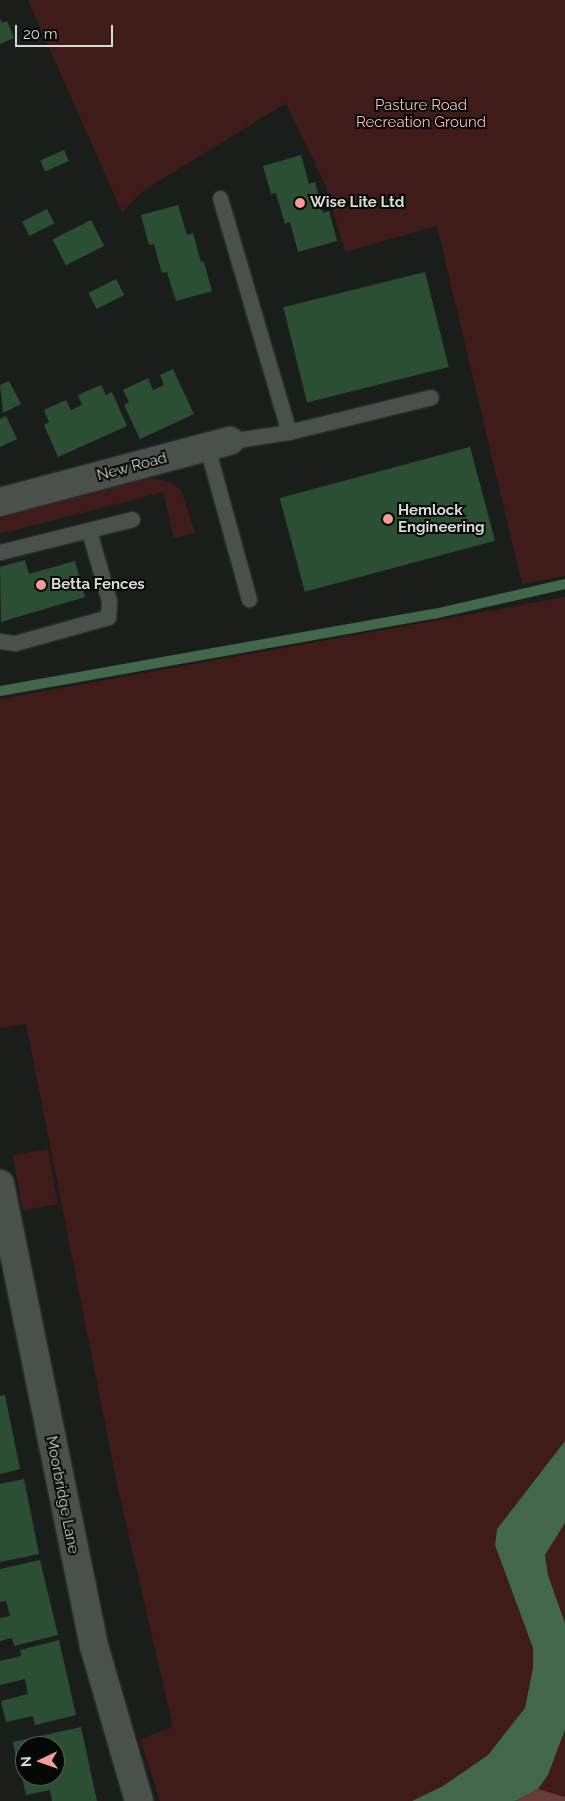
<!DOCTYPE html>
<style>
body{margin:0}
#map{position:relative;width:565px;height:1801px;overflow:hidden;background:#1a1e1a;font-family:Raleway,sans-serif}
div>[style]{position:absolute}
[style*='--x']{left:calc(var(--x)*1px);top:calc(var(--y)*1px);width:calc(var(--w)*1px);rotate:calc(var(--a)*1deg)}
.green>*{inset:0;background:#3f1b19;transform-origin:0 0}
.forest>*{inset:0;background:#683c38}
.water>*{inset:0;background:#42674a}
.stream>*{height:10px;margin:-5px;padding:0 5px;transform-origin:5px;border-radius:5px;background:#42674a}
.building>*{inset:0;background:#2b4f33;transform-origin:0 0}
.roads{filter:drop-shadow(0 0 1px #373a38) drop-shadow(0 0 1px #373a38)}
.service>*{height:15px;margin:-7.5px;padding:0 7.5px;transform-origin:7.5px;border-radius:7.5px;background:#4a504b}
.minor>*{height:28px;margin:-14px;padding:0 14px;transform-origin:14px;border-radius:14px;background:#4a504b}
.tertiary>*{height:28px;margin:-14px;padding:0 14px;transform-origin:14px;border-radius:14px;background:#4a504b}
.dots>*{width:14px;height:14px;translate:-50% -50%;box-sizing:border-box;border:2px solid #060806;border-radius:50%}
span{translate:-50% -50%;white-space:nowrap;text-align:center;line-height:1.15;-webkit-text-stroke:4px #060806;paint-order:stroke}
.park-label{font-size:15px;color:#fabab4}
.poi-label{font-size:15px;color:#d6dad7;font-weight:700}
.left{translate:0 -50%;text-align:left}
.street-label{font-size:15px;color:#d6dad7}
.north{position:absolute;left:15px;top:1736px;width:50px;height:50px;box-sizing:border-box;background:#060806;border:1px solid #595c5a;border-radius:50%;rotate:267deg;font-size:14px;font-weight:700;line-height:20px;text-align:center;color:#d6dad7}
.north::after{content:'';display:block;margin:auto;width:18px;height:22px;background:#f59c94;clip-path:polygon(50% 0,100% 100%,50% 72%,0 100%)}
.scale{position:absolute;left:15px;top:25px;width:98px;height:22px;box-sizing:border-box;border:2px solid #d6dad7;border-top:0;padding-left:6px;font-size:15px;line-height:18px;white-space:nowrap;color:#d6dad7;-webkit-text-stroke:4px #060806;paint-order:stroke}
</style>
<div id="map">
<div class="green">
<i style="clip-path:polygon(28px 0,565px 0,565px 576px,522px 584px,437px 226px,345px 252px,326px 186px,286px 103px,143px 191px,122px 212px)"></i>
<i style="clip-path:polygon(150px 478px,170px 482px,181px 490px,195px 533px,174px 538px,163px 492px,0 534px,0 518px)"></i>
<i style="clip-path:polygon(565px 597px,565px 1441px,497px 1529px,495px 1544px,533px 1648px,533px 1668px,525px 1708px,488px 1755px,443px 1786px,412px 1801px,160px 1801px,140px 1739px,173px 1727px,118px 1489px,26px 1024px,0 1028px,0 699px)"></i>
<i style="left:48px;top:1149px;width:56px;height:36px;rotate:80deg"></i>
<i style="clip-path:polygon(565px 1523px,565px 1623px,548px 1575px,545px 1555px)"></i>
<i style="clip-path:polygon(565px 1730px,565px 1797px,538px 1789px,548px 1775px)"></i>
</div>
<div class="forest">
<i style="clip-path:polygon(538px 1789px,565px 1797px,565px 1801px,515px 1801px)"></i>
</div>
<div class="water">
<i style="clip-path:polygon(565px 1441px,565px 1523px,545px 1555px,548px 1575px,565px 1623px,565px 1730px,548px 1775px,538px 1789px,515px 1801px,412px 1801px,443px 1786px,488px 1755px,525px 1708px,533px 1668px,533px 1648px,495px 1545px,497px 1529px)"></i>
</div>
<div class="stream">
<i style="--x:0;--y:691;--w:441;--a:-10.1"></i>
<i style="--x:434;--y:614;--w:134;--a:-12.9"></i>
</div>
<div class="building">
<i style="clip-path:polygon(0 18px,2px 23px,7px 21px,14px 38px,0 44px)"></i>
<i style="left:64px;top:150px;width:12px;height:26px;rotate:66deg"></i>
<i style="clip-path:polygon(301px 155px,309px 184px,315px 182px,323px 213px,329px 211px,337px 241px,298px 252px,290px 222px,285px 224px,276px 193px,271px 194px,263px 166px)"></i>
<i style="clip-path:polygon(178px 205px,187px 235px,193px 233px,201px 262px,204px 262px,212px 291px,176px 301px,167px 272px,162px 273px,154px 244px,149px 245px,141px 215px)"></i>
<i style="left:47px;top:209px;width:16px;height:28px;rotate:63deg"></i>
<i style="left:91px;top:220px;width:29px;height:43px;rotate:63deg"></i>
<i style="left:425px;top:272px;width:98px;height:146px;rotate:76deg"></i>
<i style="left:116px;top:279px;width:18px;height:31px;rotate:63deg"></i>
<i style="clip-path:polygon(173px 369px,194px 414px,140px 439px,124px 405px,129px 402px,123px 390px,148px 378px,153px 390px,164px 385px,160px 375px)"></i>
<i style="clip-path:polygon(9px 381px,21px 404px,3px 413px,0 385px)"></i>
<i style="clip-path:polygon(101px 385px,106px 395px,112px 392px,127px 426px,58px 457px,44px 425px,49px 422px,44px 410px,66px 400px,71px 410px,82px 405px,78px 395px)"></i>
<i style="clip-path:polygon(6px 416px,17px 439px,0 447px,0 419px)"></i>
<i style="left:470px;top:447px;width:97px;height:197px;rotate:75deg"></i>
<i style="clip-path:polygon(25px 560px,29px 574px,75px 561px,85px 597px,1px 622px,0 567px)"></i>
<i style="clip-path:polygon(5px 1395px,20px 1469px,0 1474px,0 1396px)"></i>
<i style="clip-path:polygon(24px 1479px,39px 1554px,0 1562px,0 1484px)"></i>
<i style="clip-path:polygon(40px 1560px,58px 1635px,14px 1646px,12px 1638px,0 1641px,0 1618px,10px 1616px,6px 1601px,0 1602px,0 1569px)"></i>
<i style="clip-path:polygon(59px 1640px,76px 1715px,35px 1725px,33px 1716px,6px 1722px,1px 1701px,28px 1694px,25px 1679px,0 1685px,0 1661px,21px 1656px,20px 1650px)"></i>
<i style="clip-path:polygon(81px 1727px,97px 1801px,52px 1801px,50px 1790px,26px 1795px,21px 1773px,25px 1772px,25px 1776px,55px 1776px,55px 1746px,25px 1746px,25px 1757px,16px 1759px,13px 1742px)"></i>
</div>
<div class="roads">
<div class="service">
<i style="--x:220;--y:198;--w:244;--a:73.6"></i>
<i style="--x:230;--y:441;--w:60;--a:-8.7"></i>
<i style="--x:289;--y:432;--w:146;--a:-13.8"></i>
<i style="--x:207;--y:447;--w:158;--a:74.6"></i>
<i style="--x:0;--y:552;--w:136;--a:-14"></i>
<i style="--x:0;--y:641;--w:15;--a:8"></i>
<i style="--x:15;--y:643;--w:97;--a:-15.6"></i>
<i style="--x:108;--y:617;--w:16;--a:-86"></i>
<i style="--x:109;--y:601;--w:73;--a:-105.9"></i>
</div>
<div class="minor">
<i style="--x:0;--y:502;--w:238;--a:-14.9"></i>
</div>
<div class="tertiary">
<i style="--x:0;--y:1184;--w:471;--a:78.5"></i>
<i style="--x:94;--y:1646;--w:161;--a:73.8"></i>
</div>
</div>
<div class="dots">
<i style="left:300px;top:203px;background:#f59c94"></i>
<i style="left:388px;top:519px;background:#f59c94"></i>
<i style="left:41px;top:585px;background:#f59c94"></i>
</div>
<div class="park-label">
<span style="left:421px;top:114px">Pasture Road<br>Recreation Ground</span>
</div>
<div class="poi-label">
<span class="left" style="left:310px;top:203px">Wise Lite Ltd</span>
<span class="left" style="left:398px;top:519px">Hemlock<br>Engineering</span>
<span class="left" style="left:51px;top:585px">Betta Fences</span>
</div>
<div class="street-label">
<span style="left:132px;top:467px;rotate:-15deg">New Road</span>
<span style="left:62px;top:1495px;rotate:79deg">Moorbridge Lane</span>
</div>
<div class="north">N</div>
<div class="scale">20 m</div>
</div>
